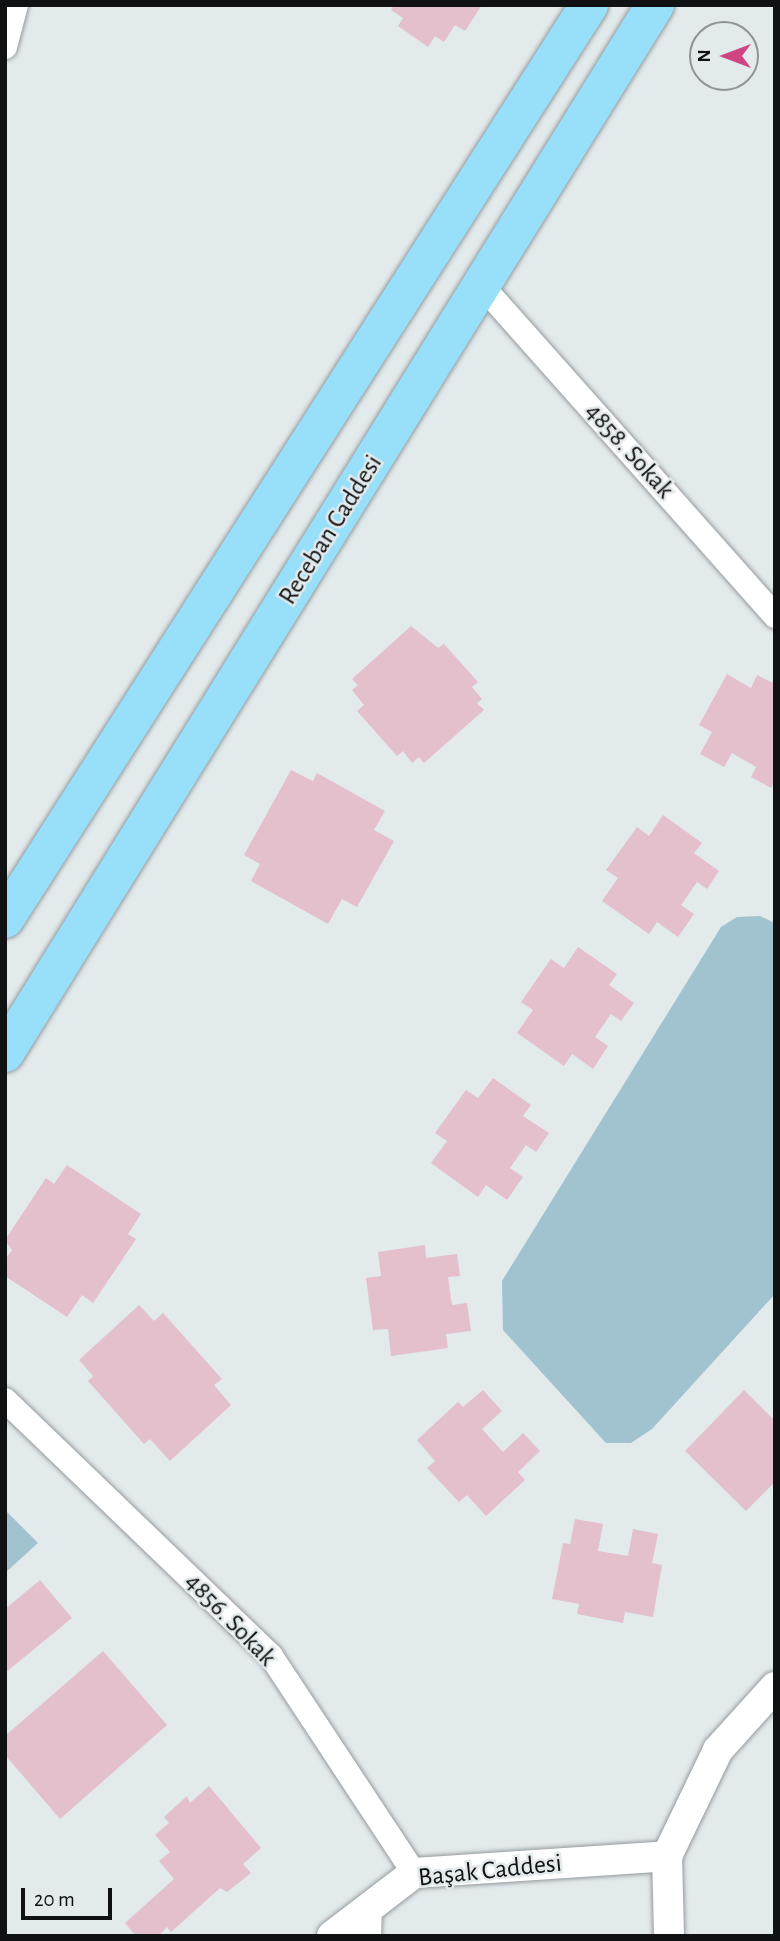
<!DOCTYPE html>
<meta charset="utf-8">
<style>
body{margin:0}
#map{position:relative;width:780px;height:1941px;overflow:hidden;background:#e3eaec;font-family:"Alegreya Sans",sans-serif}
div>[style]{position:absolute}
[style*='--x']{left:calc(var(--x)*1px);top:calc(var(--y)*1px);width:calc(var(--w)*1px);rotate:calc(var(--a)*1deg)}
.green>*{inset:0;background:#a1c2cf}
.building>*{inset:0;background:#e4bfcc}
.roads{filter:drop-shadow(0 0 2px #959b9e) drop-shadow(0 0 2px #959b9e)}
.minor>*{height:24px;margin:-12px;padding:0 12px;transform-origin:12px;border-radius:12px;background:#fff}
.tertiary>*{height:30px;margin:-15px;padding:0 15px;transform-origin:15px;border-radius:15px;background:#fff}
.trunk>*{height:38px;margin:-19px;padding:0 19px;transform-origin:19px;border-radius:19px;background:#98dffa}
span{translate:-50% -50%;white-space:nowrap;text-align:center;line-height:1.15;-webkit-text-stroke:5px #e3eaec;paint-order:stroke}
.street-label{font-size:26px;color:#0f1112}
.frame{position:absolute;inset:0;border:7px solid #0f1112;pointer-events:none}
.north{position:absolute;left:689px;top:21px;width:70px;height:70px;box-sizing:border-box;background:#e3eaec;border:2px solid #8e9395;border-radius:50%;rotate:270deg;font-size:19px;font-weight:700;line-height:28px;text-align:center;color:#0f1112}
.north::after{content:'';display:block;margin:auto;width:24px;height:32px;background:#cd4583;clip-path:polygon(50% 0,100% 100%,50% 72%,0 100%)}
.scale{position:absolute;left:21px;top:1888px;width:91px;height:32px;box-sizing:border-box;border:4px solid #0f1112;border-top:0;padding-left:9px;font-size:21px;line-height:24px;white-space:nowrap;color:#0f1112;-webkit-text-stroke:5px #e3eaec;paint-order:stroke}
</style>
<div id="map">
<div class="green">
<i style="clip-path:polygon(760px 916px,775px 923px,775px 1294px,652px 1429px,631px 1443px,606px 1443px,503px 1330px,502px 1281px,721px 927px,737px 917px)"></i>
<i style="clip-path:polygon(5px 1510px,38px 1543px,5px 1573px)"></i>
</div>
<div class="building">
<i style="clip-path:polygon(394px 5px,482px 5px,465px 31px,455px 25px,444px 42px,435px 36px,428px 47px,398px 26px,403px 18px,391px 10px)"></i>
<i style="clip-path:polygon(411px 626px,438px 648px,444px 644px,478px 682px,472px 687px,482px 699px,477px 703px,484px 710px,424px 763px,419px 757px,412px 763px,403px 751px,397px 756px,357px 711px,364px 705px,352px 690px,358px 685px,352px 679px)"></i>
<i style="clip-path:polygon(727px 674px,751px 688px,757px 675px,775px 684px,775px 780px,771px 788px,751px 777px,756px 767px,732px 753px,724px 767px,700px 754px,712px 732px,699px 725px)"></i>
<i style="clip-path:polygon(291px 770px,313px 781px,317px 773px,385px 811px,374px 830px,394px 841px,357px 907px,342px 899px,328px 924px,251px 881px,260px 864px,244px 855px)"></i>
<i style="clip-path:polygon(663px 815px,702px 843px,694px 853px,719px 871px,707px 889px,697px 882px,681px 905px,694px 914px,678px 937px,657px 922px,649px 934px,602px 901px,618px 878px,606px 870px,637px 827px,649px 836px)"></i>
<i style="clip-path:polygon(578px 947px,617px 974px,609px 985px,634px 1003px,621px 1021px,611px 1014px,595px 1037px,608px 1046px,593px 1069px,572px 1054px,564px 1066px,517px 1033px,533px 1010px,521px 1002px,551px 959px,564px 968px)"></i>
<i style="clip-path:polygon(493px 1078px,531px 1105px,523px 1116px,549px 1133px,536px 1152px,526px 1145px,510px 1168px,523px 1177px,507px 1200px,486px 1185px,478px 1197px,431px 1163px,447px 1141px,435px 1133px,466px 1090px,478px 1098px)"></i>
<i style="clip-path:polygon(67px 1165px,141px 1214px,128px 1234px,136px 1239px,93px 1303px,82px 1295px,67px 1317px,5px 1276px,5px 1260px,12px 1250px,5px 1240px,46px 1178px,54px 1184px)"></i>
<i style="clip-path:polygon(425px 1245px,426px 1258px,457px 1254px,460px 1276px,448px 1277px,452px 1305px,467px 1303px,471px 1331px,446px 1334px,448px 1348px,391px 1356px,388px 1329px,373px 1330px,366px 1278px,381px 1276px,378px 1252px)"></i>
<i style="clip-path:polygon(139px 1305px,154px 1321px,163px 1313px,222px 1379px,214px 1385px,231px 1405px,170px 1461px,150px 1439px,144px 1444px,88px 1381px,93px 1376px,79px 1360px)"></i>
<i style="clip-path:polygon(483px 1390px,502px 1411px,482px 1429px,503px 1452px,523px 1433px,540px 1451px,518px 1472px,525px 1480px,486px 1516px,467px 1495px,459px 1502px,427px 1468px,435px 1461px,417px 1440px,458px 1402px,463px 1407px)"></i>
<i style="clip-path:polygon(744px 1390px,775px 1421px,775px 1482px,746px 1511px,685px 1451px)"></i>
<i style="clip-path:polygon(575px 1519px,603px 1524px,598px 1551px,628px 1556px,633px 1529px,658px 1534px,652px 1563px,662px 1565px,653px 1617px,625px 1612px,623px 1623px,577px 1614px,579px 1604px,552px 1599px,563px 1543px,570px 1544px)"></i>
<i style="clip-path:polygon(40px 1580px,72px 1618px,5px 1673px,5px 1609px)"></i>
<i style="clip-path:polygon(103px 1651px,167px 1725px,60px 1819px,5px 1755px,5px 1736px)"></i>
<i style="clip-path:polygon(209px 1786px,261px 1848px,243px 1864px,251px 1873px,227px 1892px,220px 1888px,171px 1932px,167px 1927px,158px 1936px,136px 1936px,125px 1923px,174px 1879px,159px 1861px,170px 1852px,155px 1835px,169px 1823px,164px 1817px,187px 1796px,190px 1803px)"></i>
</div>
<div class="roads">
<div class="minor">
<i style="--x:5;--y:47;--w:43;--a:-75.3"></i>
<i style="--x:483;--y:287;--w:440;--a:48.4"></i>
<i style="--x:5;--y:1400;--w:369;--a:43.9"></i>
<i style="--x:271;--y:1656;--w:260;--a:56.6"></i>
<i style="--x:369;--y:1936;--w:30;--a:-88"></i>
</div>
<div class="tertiary">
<i style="--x:332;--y:1936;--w:103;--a:-37.5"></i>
<i style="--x:414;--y:1873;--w:254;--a:-3.8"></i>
<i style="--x:669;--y:1936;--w:80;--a:-91.4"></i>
<i style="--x:667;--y:1856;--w:118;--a:-64.3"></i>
<i style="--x:718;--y:1750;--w:85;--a:-47.9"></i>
</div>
<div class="trunk">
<i style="--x:5;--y:919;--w:1085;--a:-57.42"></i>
<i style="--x:5;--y:1053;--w:1233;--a:-58.19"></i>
</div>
</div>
<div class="street-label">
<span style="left:629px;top:451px;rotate:48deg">4858. Sokak</span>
<span style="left:331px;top:530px;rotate:-58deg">Receban Caddesi</span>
<span style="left:230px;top:1620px;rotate:46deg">4856. Sokak</span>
<span style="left:490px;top:1871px;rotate:-6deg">Başak Caddesi</span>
</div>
<div class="frame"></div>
<div class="north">N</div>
<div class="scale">20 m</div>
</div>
